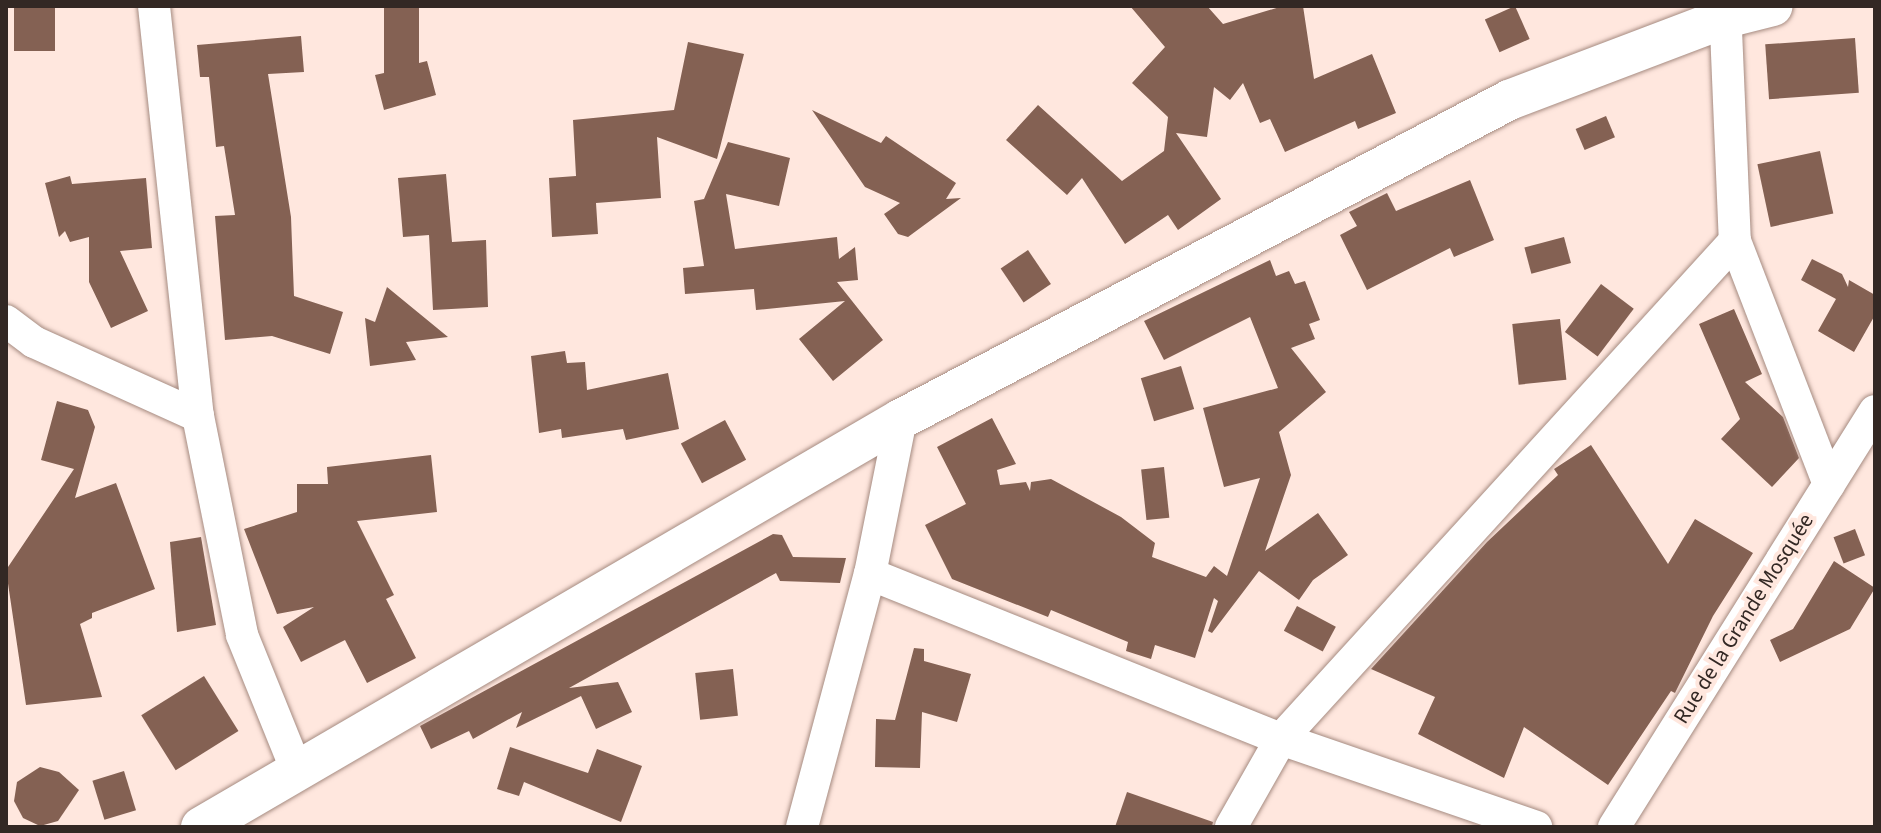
<!DOCTYPE html>
<meta charset="utf-8">
<style>
body{margin:0}
#map{position:relative;width:1881px;height:833px;overflow:hidden;background:#ffe7de;font-family:"Source Sans 3",sans-serif}
div>[style]{position:absolute}
[style*='--x']{left:calc(var(--x)*1px);top:calc(var(--y)*1px);width:calc(var(--w)*1px);rotate:calc(var(--a)*1deg)}
.building>*{inset:0;background:#846153;transform-origin:0 0}
.roads{filter:drop-shadow(0 0 2px #a68b81) drop-shadow(0 0 2px #a68b81)}
.minor>*{height:32px;margin:-16px;padding:0 16px;transform-origin:16px;border-radius:16px;background:#fff}
.tertiary>*{height:40px;margin:-20px;padding:0 20px;transform-origin:20px;border-radius:20px;background:#fff}
span{translate:-50% -50%;white-space:nowrap;text-align:center;line-height:1.15;-webkit-text-stroke:8px #ffe7de;paint-order:stroke}
.street-label{font-size:22px;color:#332824}
.frame{position:absolute;inset:0;border:8px solid #332824;pointer-events:none}
</style>
<div id="map">
<div class="building">
<i style="left:14px;top:6px;width:41px;height:45px"></i>
<i style="clip-path:polygon(384px 6px,419px 6px,419px 63px,427px 61px,436px 95px,384px 110px,375px 75px,384px 73px)"></i>
<i style="clip-path:polygon(1130px 6px,1207px 6px,1223px 24px,1283px 6px,1303px 6px,1314px 79px,1372px 54px,1396px 113px,1358px 129px,1355px 121px,1285px 152px,1270px 119px,1260px 123px,1243px 83px,1230px 100px,1214px 87px,1207px 137px,1176px 133px,1221px 199px,1178px 230px,1168px 215px,1125px 244px,1082px 178px,1067px 195px,1006px 140px,1038px 105px,1122px 181px,1164px 151px,1168px 117px,1132px 83px,1165px 47px)"></i>
<i style="left:1515px;top:6px;width:36px;height:33px;rotate:66deg"></i>
<i style="clip-path:polygon(301px 36px,304px 72px,268px 74px,291px 217px,294px 296px,343px 312px,330px 354px,272px 336px,225px 340px,215px 216px,235px 215px,224px 146px,216px 147px,209px 77px,200px 77px,197px 45px)"></i>
<i style="left:1855px;top:38px;width:55px;height:90px;rotate:86deg"></i>
<i style="clip-path:polygon(688px 42px,744px 54px,717px 159px,657px 137px,661px 198px,596px 203px,598px 234px,552px 237px,549px 178px,576px 176px,573px 120px,674px 110px)"></i>
<i style="clip-path:polygon(812px 110px,881px 143px,886px 136px,956px 183px,946px 199px,961px 198px,908px 237px,898px 234px,884px 214px,900px 203px,865px 187px)"></i>
<i style="left:1606px;top:116px;width:23px;height:33px;rotate:67deg"></i>
<i style="clip-path:polygon(728px 142px,790px 158px,779px 206px,726px 194px,735px 249px,837px 237px,839px 259px,855px 247px,858px 280px,837px 282px,883px 340px,833px 381px,799px 339px,845px 301px,756px 310px,754px 289px,685px 294px,683px 268px,704px 266px,694px 201px,704px 199px)"></i>
<i style="left:1820px;top:151px;width:64px;height:64px;rotate:78deg"></i>
<i style="clip-path:polygon(446px 174px,452px 242px,486px 240px,488px 307px,433px 310px,429px 235px,403px 237px,398px 178px)"></i>
<i style="clip-path:polygon(70px 176px,72px 184px,146px 178px,152px 248px,120px 251px,148px 311px,111px 328px,89px 282px,89px 237px,70px 242px,65px 231px,59px 237px,45px 183px)"></i>
<i style="clip-path:polygon(1470px 180px,1494px 240px,1454px 257px,1450px 248px,1367px 290px,1340px 235px,1357px 226px,1349px 212px,1387px 193px,1396px 211px)"></i>
<i style="left:1564px;top:237px;width:27px;height:41px;rotate:75deg"></i>
<i style="left:1028px;top:250px;width:41px;height:33px;rotate:56deg"></i>
<i style="clip-path:polygon(1812px 259px,1842px 274px,1848px 287px,1849px 280px,1875px 295px,1875px 315px,1854px 352px,1818px 331px,1836px 299px,1801px 280px)"></i>
<i style="clip-path:polygon(1270px 260px,1276px 276px,1289px 271px,1295px 284px,1305px 281px,1320px 320px,1309px 324px,1315px 339px,1291px 348px,1326px 392px,1279px 432px,1291px 475px,1265px 551px,1318px 513px,1348px 555px,1313px 580px,1299px 600px,1259px 571px,1212px 633px,1208px 631px,1218px 601px,1214px 598px,1195px 658px,1155px 645px,1151px 659px,1126px 651px,1128px 642px,1051px 610px,1048px 617px,952px 579px,925px 525px,966px 504px,937px 447px,992px 418px,1016px 464px,997px 470px,1000px 485px,1026px 482px,1030px 491px,1031px 482px,1051px 479px,1121px 517px,1155px 543px,1152px 557px,1206px 577px,1214px 566px,1227px 576px,1260px 478px,1224px 487px,1203px 408px,1278px 388px,1250px 317px,1164px 360px,1144px 321px)"></i>
<i style="left:1601px;top:284px;width:41px;height:60px;rotate:37deg"></i>
<i style="clip-path:polygon(387px 287px,448px 337px,406px 342px,416px 360px,370px 366px,365px 318px,375px 322px)"></i>
<i style="clip-path:polygon(1734px 309px,1762px 374px,1745px 382px,1783px 417px,1799px 458px,1772px 487px,1721px 439px,1740px 419px,1699px 324px)"></i>
<i style="left:1560px;top:319px;width:61px;height:48px;rotate:84deg"></i>
<i style="clip-path:polygon(565px 351px,567px 363px,585px 362px,587px 390px,668px 373px,679px 429px,626px 440px,623px 429px,562px 438px,561px 429px,539px 433px,531px 356px)"></i>
<i style="left:1181px;top:366px;width:45px;height:42px;rotate:73deg"></i>
<i style="clip-path:polygon(57px 401px,88px 410px,95px 427px,75px 498px,116px 483px,155px 589px,92px 613px,92px 618px,80px 624px,102px 697px,26px 705px,6px 570px,74px 469px,41px 460px)"></i>
<i style="left:725px;top:420px;width:45px;height:50px;rotate:62deg"></i>
<i style="clip-path:polygon(1591px 445px,1668px 564px,1695px 519px,1753px 553px,1713px 616px,1675px 693px,1671px 691px,1608px 785px,1524px 727px,1504px 778px,1418px 734px,1435px 697px,1371px 669px,1487px 542px,1558px 475px,1554px 469px)"></i>
<i style="clip-path:polygon(431px 455px,437px 512px,357px 521px,394px 595px,386px 599px,416px 658px,367px 683px,345px 640px,301px 662px,283px 627px,314px 607px,277px 614px,244px 529px,297px 512px,297px 484px,328px 484px,327px 467px)"></i>
<i style="left:1164px;top:467px;width:51px;height:23px;rotate:84deg"></i>
<i style="left:1855px;top:529px;width:28px;height:23px;rotate:69deg"></i>
<i style="clip-path:polygon(773px 534px,782px 535px,793px 557px,846px 558px,840px 583px,780px 581px,776px 573px,569px 688px,618px 682px,632px 712px,596px 729px,581px 696px,516px 728px,522px 712px,473px 739px,469px 731px,431px 749px,420px 726px)"></i>
<i style="clip-path:polygon(201px 537px,216px 625px,177px 632px,170px 542px)"></i>
<i style="clip-path:polygon(1834px 561px,1875px 588px,1850px 629px,1780px 662px,1770px 640px,1793px 629px)"></i>
<i style="left:1297px;top:606px;width:44px;height:28px;rotate:28deg"></i>
<i style="clip-path:polygon(914px 648px,924px 649px,924px 661px,971px 674px,957px 722px,922px 712px,920px 768px,875px 767px,876px 719px,895px 720px)"></i>
<i style="left:733px;top:669px;width:47px;height:38px;rotate:84deg"></i>
<i style="left:204px;top:676px;width:65px;height:74px;rotate:58deg"></i>
<i style="clip-path:polygon(510px 747px,588px 773px,597px 749px,642px 766px,621px 822px,524px 782px,519px 796px,497px 789px)"></i>
<i style="clip-path:polygon(40px 767px,59px 772px,79px 790px,58px 821px,40px 826px,23px 818px,14px 801px,17px 782px)"></i>
<i style="left:124px;top:771px;width:41px;height:33px;rotate:73deg"></i>
<i style="clip-path:polygon(1127px 792px,1213px 822px,1212px 827px,1115px 827px)"></i>
</div>
<div class="roads">
<div class="minor">
<i style="--x:154;--y:6;--w:412;--a:83.9"></i>
<i style="--x:198;--y:416;--w:223;--a:78.6"></i>
<i style="--x:242;--y:635;--w:147;--a:68"></i>
<i style="--x:1725;--y:6;--w:235;--a:87.6"></i>
<i style="--x:1735;--y:241;--w:261;--a:68.9"></i>
<i style="--x:6;--y:321;--w:35;--a:37"></i>
<i style="--x:34;--y:342;--w:180;--a:24.3"></i>
<i style="--x:870;--y:574;--w:443;--a:21.9"></i>
<i style="--x:1281;--y:739;--w:270;--a:19"></i>
<i style="--x:802;--y:827;--w:262;--a:-75"></i>
<i style="--x:870;--y:574;--w:158;--a:-78.7"></i>
<i style="--x:1231;--y:827;--w:101;--a:-60.4"></i>
<i style="--x:1281;--y:739;--w:674;--a:-47.65"></i>
<i style="--x:1614;--y:827;--w:491;--a:-57.9"></i>
</div>
<div class="tertiary">
<i style="--x:201;--y:827;--w:810;--a:-30.24"></i>
<i style="--x:901;--y:419;--w:687;--a:-27.68"></i>
<i style="--x:1509;--y:100;--w:231;--a:-20.8"></i>
<i style="--x:1725;--y:18;--w:49;--a:-14"></i>
</div>
</div>
<div class="street-label">
<span style="left:1744px;top:619px;rotate:-58deg">Rue de la Grande Mosquée</span>
</div>
<div class="frame"></div>
</div>
